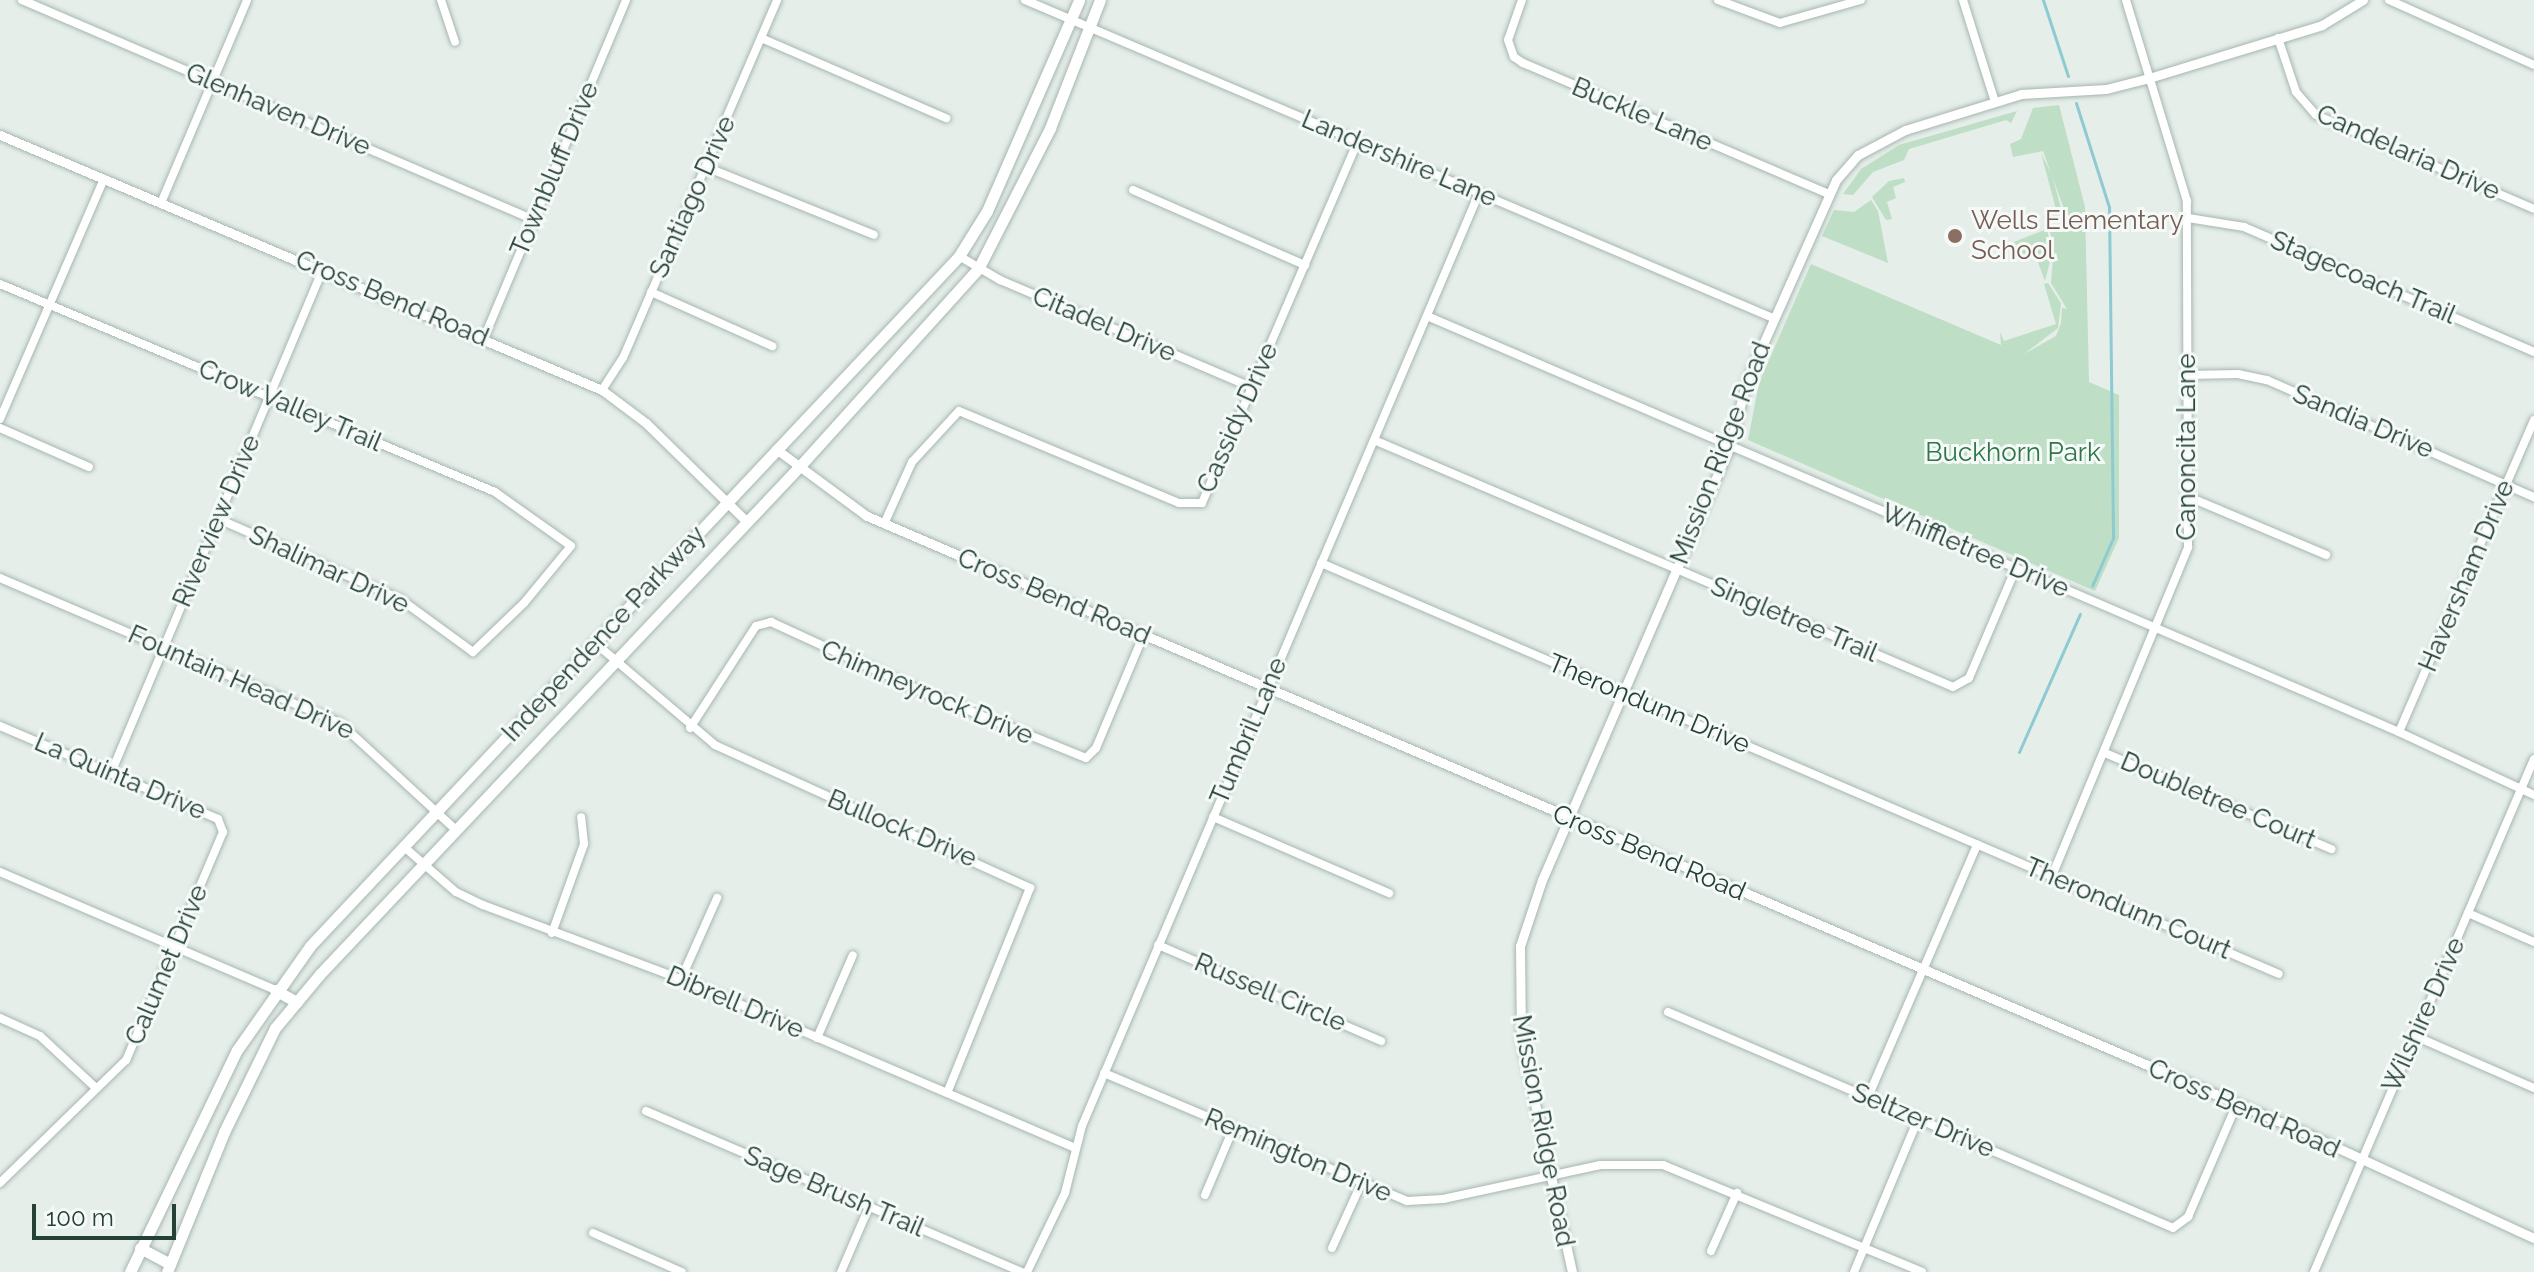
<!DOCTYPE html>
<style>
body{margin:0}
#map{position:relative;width:2534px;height:1272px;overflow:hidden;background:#e5eee9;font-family:Raleway,sans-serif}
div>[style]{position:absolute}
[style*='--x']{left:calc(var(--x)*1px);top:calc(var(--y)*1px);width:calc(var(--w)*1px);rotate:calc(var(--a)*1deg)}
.green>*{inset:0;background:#bedec5}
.stream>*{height:3px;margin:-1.5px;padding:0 1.5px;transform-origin:1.5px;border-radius:1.5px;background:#8ecad2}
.roads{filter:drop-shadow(0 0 2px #a7b6b0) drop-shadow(0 0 2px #a7b6b0)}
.minor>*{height:8px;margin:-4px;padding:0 4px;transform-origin:4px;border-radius:4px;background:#fff}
.tertiary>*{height:9px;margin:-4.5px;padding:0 4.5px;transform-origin:4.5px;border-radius:4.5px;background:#fff}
.secondary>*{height:11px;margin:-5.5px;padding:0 5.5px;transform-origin:5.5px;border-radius:5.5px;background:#fff}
.dots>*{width:22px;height:22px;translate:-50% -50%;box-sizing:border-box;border:4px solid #f5faf8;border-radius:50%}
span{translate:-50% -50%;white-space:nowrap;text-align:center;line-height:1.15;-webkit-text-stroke:6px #f5faf8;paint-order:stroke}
.street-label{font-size:26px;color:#244037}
.education-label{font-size:26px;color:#785e54}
.left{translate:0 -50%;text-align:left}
.park-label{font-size:26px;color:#2e7647}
.scale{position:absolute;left:32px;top:1204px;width:144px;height:36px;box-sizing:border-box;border:4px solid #244037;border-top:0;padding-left:10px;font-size:24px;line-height:28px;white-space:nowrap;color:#244037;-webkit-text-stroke:6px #f5faf8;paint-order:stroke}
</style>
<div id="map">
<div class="green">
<i style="clip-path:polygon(2059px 105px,2085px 207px,2089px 382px,2119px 395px,2119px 538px,2095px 591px,1748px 440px,1759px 383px,1811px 264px,2001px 345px,2000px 332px,2004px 341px,2056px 324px,2044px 284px,2048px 283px,2061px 303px,2058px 328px,2024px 354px,2056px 336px,2061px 323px,2062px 308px,2067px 309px,2051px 283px,2054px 246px,2049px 228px,2068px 220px,2043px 151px,2013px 157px,2010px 144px,2021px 139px,2033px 108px)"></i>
<i style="clip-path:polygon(2017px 111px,2011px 123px,2006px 120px,1909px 149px,1904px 160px,1873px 172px,1853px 195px,1843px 194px,1861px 169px,1899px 145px)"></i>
<i style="clip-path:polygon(2041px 153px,2052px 175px,2061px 208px,2061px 217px,2048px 225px,2043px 217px,2057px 213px)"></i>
<i style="clip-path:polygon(1904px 178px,1905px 182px,1893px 187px,1896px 198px,1887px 202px,1892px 219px,1886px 220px,1872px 197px,1889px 181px)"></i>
<i style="clip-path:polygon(1871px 200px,1878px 211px,1888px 263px,1822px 236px,1834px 210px,1854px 212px)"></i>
<i style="clip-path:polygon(2047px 229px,2052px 253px,2045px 281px,2036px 257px,2022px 261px,2014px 242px)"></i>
</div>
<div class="stream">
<i style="--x:2043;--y:0;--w:80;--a:71.8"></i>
<i style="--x:2076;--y:103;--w:109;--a:72.4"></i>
<i style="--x:2109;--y:207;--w:331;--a:89.3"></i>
<i style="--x:2113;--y:538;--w:52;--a:113.6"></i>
<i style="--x:2019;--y:752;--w:151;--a:-66.2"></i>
</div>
<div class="roads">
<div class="minor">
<i style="--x:22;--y:0;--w:557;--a:23.25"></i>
<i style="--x:441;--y:0;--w:44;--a:71.6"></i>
<i style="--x:1025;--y:0;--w:813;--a:23.03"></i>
<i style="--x:1522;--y:0;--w:42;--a:109.3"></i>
<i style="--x:1508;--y:40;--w:18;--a:71"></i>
<i style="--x:1514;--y:57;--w:11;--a:34"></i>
<i style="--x:1523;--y:63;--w:332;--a:23.2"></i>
<i style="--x:1718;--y:0;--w:66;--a:20.4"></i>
<i style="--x:1780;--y:23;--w:84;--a:-15.9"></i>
<i style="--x:1963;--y:0;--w:107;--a:72.6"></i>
<i style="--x:2389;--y:0;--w:159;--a:24.1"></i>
<i style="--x:761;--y:38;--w:202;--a:23.4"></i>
<i style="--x:2278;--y:38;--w:57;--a:71.6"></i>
<i style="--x:2296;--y:92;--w:30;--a:49"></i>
<i style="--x:2316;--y:115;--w:237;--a:23.3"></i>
<i style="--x:706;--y:167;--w:181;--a:22"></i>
<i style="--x:1133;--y:190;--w:188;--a:23.6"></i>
<i style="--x:161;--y:203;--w:220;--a:-67"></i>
<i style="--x:2188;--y:218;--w:57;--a:9.1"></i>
<i style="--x:2244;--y:227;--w:316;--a:23.3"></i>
<i style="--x:959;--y:256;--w:48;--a:30.3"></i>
<i style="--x:1000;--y:280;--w:275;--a:23.1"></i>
<i style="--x:0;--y:284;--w:537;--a:22.79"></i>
<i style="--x:495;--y:492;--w:93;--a:35.4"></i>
<i style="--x:571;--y:546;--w:74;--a:129.5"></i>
<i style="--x:524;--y:603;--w:71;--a:136.1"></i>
<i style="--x:473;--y:652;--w:90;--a:-144"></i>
<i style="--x:400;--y:599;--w:198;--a:-156.2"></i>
<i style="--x:651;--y:292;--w:133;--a:24.1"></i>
<i style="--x:1427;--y:316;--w:1057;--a:23.17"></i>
<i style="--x:2399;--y:732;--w:149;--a:25"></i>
<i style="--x:484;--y:338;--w:367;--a:-67.2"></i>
<i style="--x:2187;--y:375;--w:51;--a:-1.1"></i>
<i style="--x:2238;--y:374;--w:30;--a:12"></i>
<i style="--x:2267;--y:380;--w:292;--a:23.7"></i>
<i style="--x:602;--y:390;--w:38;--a:-57"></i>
<i style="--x:623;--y:358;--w:390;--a:-66.7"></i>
<i style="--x:0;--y:419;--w:262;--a:-66.6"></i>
<i style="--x:0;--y:428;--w:97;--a:23.7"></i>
<i style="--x:1374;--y:440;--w:629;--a:23.1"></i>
<i style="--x:1953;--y:687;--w:18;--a:-29"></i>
<i style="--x:1969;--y:678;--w:120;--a:-66.9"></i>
<i style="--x:2189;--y:497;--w:149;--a:22.9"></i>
<i style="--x:884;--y:524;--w:68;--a:-65.7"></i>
<i style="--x:912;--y:462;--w:69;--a:-47.3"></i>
<i style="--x:959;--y:411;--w:238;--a:22.7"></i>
<i style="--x:1179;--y:503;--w:23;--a:0"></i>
<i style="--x:1202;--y:503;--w:394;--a:-66.7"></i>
<i style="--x:1321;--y:563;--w:1042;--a:23.22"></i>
<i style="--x:0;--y:578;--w:370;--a:23.1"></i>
<i style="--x:340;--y:723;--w:156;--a:42.7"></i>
<i style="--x:594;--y:642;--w:159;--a:40.4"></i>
<i style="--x:715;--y:745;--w:346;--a:24.4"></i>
<i style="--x:1030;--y:888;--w:221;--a:112"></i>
<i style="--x:0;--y:726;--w:237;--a:23.1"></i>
<i style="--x:218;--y:819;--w:14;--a:69"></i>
<i style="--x:223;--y:832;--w:248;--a:113"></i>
<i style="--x:126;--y:1060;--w:176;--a:135.7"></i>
<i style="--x:690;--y:728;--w:121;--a:-57.1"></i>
<i style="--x:756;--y:626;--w:16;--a:-15"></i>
<i style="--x:771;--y:622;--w:165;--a:24.7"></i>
<i style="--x:921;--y:691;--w:178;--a:22.1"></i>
<i style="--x:1086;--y:758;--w:14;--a:-45"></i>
<i style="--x:1096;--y:748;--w:121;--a:-67.2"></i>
<i style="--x:2399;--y:732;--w:340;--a:-66.6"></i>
<i style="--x:2105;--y:753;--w:246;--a:23"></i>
<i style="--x:111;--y:773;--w:547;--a:-67.19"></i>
<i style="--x:1213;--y:817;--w:192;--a:23.4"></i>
<i style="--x:403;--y:846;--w:70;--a:41"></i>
<i style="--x:456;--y:892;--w:30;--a:26"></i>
<i style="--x:483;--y:905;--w:211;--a:20.5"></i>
<i style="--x:681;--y:979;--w:429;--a:23.2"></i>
<i style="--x:0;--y:872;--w:299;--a:23.2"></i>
<i style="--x:2052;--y:876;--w:356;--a:-67.5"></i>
<i style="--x:2188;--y:547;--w:346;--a:-90.2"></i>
<i style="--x:2187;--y:201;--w:210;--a:-106.9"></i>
<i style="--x:2468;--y:913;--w:72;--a:23.7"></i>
<i style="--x:552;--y:933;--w:95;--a:-70.2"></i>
<i style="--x:584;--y:844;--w:27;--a:-96"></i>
<i style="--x:1158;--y:945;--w:243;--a:23.3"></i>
<i style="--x:681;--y:979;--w:89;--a:-66"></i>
<i style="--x:1668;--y:1012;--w:549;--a:23.16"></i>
<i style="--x:2173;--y:1228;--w:19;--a:-36"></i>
<i style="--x:2188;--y:1217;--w:123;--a:-66.6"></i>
<i style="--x:0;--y:1018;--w:44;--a:24.2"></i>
<i style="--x:40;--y:1036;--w:76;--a:42.9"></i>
<i style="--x:2415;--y:1036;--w:130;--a:23.6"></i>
<i style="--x:817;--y:1038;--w:90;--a:-66.6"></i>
<i style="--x:1104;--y:1073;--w:329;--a:22.9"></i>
<i style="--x:1407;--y:1201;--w:36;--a:-3"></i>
<i style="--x:1443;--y:1199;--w:161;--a:-12.2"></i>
<i style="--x:1600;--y:1165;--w:63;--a:0"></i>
<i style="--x:1663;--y:1165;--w:280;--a:22.4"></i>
<i style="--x:1868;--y:1097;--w:275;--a:-66.6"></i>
<i style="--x:646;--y:1111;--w:409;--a:23.2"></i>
<i style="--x:1205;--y:1195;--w:72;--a:-67"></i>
<i style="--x:593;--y:1233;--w:97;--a:23.7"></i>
<i style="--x:1332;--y:1248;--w:70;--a:-65.6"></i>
<i style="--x:1711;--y:1251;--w:64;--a:-65.9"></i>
<i style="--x:841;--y:1272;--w:71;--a:-66.7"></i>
<i style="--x:1027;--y:1272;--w:88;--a:-64.3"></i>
<i style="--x:1065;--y:1193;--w:69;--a:-75.8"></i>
<i style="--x:1082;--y:1126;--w:1014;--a:-66.95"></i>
<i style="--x:1854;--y:1272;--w:166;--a:-67.3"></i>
<i style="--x:2314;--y:1272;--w:558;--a:-66.79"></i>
</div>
<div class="tertiary">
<i style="--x:0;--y:135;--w:654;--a:22.96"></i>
<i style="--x:602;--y:390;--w:55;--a:36.9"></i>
<i style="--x:646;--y:423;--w:141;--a:44.4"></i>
<i style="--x:776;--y:449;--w:113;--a:36.4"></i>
<i style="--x:867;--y:516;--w:1560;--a:23.21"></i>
<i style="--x:2301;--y:1131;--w:256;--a:24.7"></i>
<i style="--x:1572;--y:1272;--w:238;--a:-102.4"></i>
<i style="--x:1521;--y:1040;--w:94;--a:-90.6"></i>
<i style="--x:1520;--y:946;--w:70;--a:-71.6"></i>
<i style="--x:1542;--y:880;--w:474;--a:-66.6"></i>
<i style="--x:1730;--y:445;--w:67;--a:-75.3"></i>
<i style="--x:1747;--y:380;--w:219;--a:-66"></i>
<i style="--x:1836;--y:180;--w:33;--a:-49"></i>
<i style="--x:1858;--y:155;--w:53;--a:-28"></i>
<i style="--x:1905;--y:130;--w:121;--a:-17.2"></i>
<i style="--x:2021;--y:94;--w:85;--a:-3.4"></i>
<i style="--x:2106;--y:89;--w:44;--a:-14.3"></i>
<i style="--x:2149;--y:78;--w:181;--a:-17"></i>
<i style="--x:2322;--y:25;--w:48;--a:-31.4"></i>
</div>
<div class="secondary">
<i style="--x:275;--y:990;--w:25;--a:29"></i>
<i style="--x:140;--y:1248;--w:34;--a:28"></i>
<i style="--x:130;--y:1272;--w:246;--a:-64.3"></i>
<i style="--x:237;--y:1050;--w:127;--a:-54.9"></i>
<i style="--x:310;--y:946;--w:947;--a:-46.75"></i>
<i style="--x:959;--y:256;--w:53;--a:-58.1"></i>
<i style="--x:987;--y:211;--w:230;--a:-66.4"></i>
<i style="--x:167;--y:1272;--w:151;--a:-67.8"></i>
<i style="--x:224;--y:1132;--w:116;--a:-63.9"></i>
<i style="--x:275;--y:1028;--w:70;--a:-50.2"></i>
<i style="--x:320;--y:974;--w:697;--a:-46.63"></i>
<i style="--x:799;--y:467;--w:267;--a:-47.9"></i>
<i style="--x:978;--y:269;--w:158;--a:-62.9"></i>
<i style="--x:1050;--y:128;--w:137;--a:-68.7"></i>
</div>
</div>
<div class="dots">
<i style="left:1955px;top:236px;background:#8d6e63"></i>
</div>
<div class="street-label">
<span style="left:278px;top:110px;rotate:23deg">Glenhaven Drive</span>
<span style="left:1642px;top:115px;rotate:23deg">Buckle Lane</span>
<span style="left:2408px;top:153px;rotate:24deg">Candelaria Drive</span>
<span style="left:1399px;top:159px;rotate:23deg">Landershire Lane</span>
<span style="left:555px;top:169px;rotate:-67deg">Townbluff Drive</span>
<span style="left:693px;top:197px;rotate:-66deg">Santiago Drive</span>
<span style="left:2363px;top:278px;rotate:23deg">Stagecoach Trail</span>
<span style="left:392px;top:299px;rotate:23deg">Cross Bend Road</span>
<span style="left:1104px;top:325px;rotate:23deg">Citadel Drive</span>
<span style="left:290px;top:406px;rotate:23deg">Crow Valley Trail</span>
<span style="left:1238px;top:418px;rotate:-66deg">Cassidy Drive</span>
<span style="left:2363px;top:422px;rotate:23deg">Sandia Drive</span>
<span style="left:2187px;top:447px;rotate:-90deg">Canoncita Lane</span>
<span style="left:1721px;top:453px;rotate:-69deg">Mission Ridge Road</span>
<span style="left:217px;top:521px;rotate:-67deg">Riverview Drive</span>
<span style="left:1975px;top:551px;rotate:23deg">Whiffletree Drive</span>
<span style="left:329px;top:570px;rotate:25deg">Shalimar Drive</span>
<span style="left:2467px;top:576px;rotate:-67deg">Haversham Drive</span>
<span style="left:1054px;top:597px;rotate:23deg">Cross Bend Road</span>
<span style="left:1794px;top:620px;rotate:23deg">Singletree Trail</span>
<span style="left:604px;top:634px;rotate:-47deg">Independence Parkway</span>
<span style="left:241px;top:683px;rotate:24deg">Fountain Head Drive</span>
<span style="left:927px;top:693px;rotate:23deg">Chimneyrock Drive</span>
<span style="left:1649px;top:704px;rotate:23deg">Therondunn Drive</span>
<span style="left:1249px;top:731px;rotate:-67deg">Tumbril Lane</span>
<span style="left:120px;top:777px;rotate:23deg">La Quinta Drive</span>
<span style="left:2218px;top:801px;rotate:23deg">Doubletree Court</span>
<span style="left:902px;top:829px;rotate:23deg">Bullock Drive</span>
<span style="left:1649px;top:853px;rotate:23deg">Cross Bend Road</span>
<span style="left:2128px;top:909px;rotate:23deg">Therondunn Court</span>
<span style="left:167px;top:965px;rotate:-67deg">Calumet Drive</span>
<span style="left:1270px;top:993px;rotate:23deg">Russell Circle</span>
<span style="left:735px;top:1003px;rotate:23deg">Dibrell Drive</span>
<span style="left:2424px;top:1015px;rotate:-66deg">Wilshire Drive</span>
<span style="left:2244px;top:1109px;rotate:24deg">Cross Bend Road</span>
<span style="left:1923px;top:1121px;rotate:23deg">Seltzer Drive</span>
<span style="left:1543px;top:1131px;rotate:79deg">Mission Ridge Road</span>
<span style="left:1298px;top:1156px;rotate:23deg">Remington Drive</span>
<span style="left:834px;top:1192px;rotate:23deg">Sage Brush Trail</span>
</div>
<div class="education-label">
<span class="left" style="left:1971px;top:236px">Wells Elementary<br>School</span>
</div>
<div class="park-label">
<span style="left:2013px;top:453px">Buckhorn Park</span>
</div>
<div class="scale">100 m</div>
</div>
